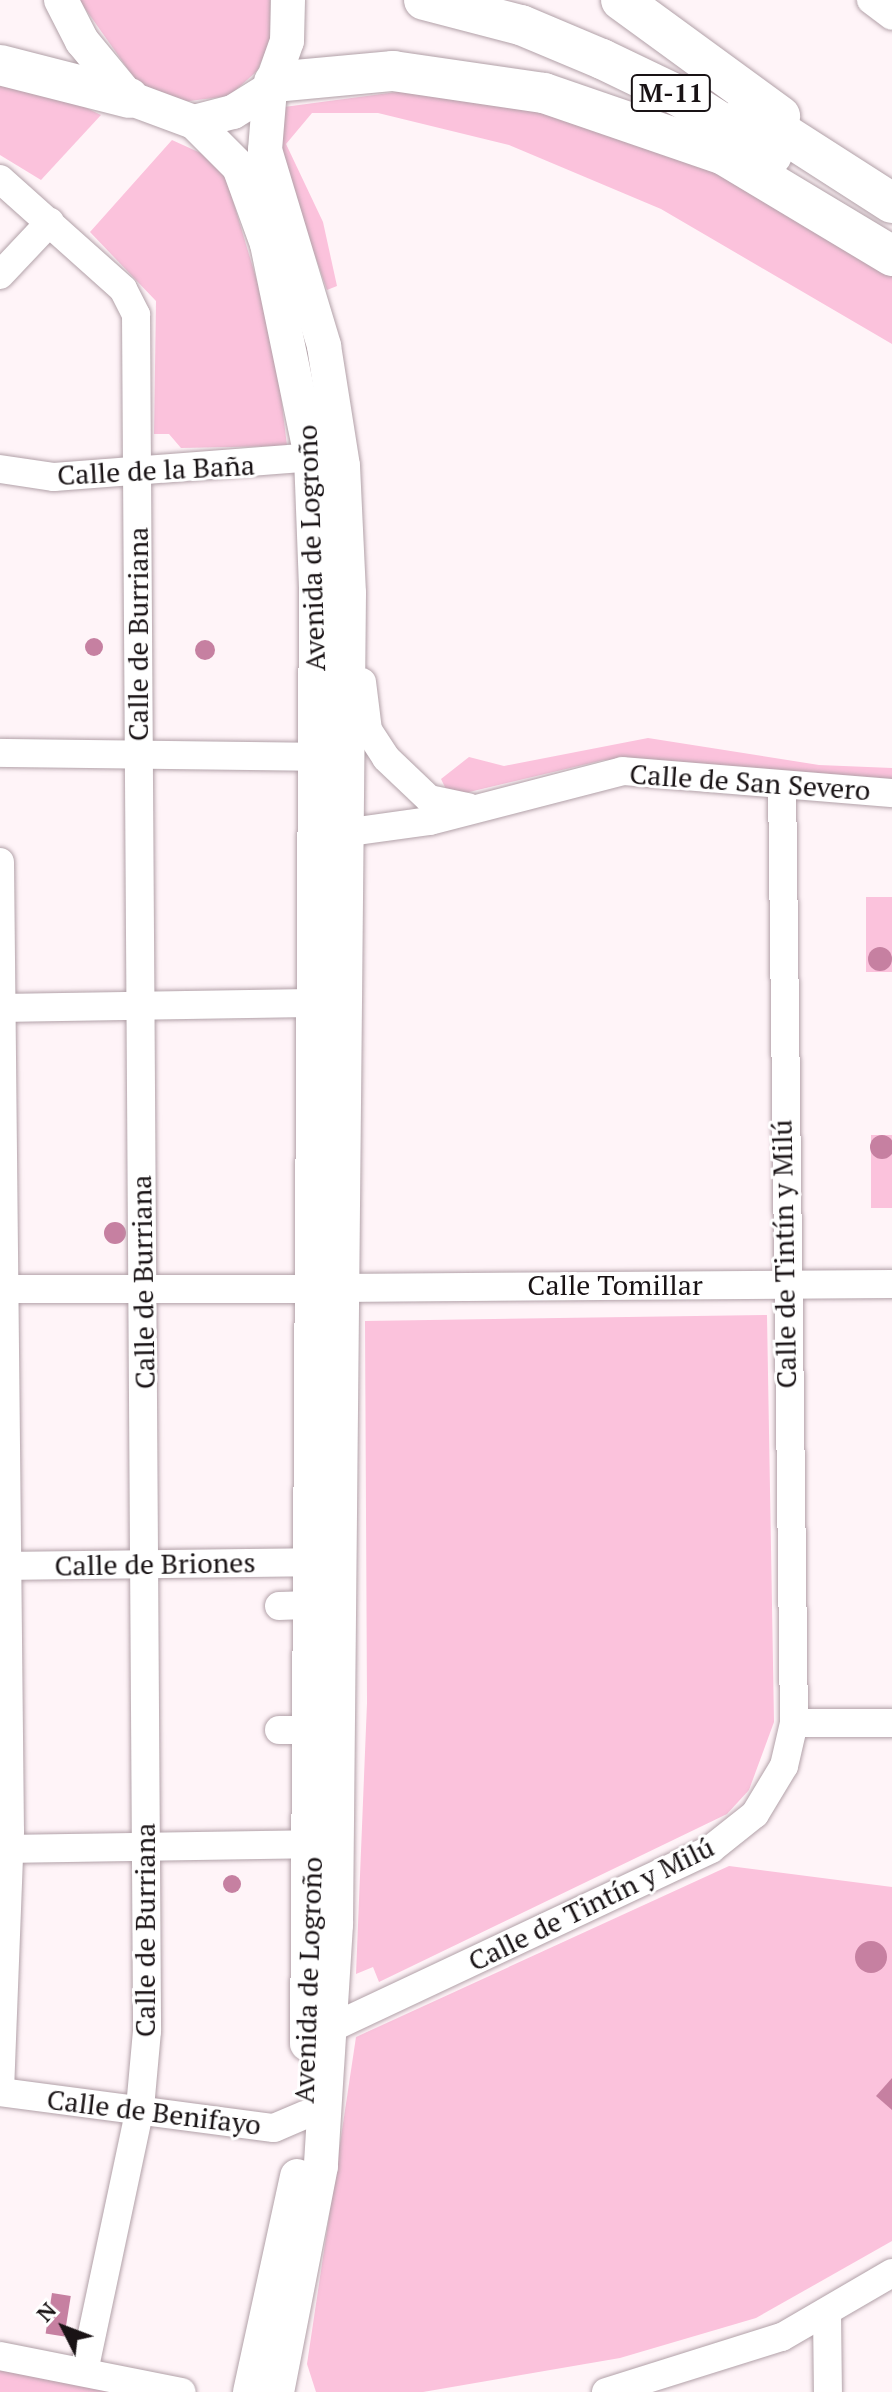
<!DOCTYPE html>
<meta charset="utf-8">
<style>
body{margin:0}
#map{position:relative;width:892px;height:2392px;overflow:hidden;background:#fff4f8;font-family:"PT Serif",serif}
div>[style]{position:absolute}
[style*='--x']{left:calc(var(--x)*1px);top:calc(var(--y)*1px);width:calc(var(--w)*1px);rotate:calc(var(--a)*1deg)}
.green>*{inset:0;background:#fbc2dc;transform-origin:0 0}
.water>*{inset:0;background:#c680a1;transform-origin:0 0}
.round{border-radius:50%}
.roads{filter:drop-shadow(0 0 2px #b2a1a8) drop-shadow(0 0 2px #b2a1a8)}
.minor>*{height:28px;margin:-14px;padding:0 14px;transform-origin:14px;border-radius:14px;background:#fff}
.major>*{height:34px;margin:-17px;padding:0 17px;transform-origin:17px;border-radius:17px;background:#fff}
.highway>*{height:40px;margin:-20px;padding:0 20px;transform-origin:20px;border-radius:20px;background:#fff}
span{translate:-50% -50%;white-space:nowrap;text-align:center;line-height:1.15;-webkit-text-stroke:6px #fff;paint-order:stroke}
.shield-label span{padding:2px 6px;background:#fff;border:2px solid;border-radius:6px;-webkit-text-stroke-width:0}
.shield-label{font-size:26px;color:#191315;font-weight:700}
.street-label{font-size:28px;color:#191315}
.north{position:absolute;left:24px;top:2288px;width:80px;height:80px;-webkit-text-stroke:6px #fff;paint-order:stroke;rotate:312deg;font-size:22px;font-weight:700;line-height:32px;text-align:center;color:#191315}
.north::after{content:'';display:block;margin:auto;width:28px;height:36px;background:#191315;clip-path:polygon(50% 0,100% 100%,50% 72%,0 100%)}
</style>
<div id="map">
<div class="green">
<i style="clip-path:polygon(79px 0,270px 0,271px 40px,257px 71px,229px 96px,174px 103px,137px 82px)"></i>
<i style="clip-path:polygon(0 80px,43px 87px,101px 115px,41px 180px,0 155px)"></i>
<i style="clip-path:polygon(449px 85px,699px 153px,892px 273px,892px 344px,661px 209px,509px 145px,378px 113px,312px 113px,286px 144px,323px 222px,337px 286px,327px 290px,276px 144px,284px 107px)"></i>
<i style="clip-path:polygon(172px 140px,216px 160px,228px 184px,274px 338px,287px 446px,181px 448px,169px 434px,154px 434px,156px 301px,90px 232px)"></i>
<i style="clip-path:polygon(648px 738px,819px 765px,892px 768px,892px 779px,642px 759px,604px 760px,465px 793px,447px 791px,441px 779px,469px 757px,504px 766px)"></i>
<i style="left:892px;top:897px;width:75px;height:26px;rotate:90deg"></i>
<i style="left:892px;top:1135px;width:73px;height:21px;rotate:90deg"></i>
<i style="clip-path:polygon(767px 1315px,774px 1722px,749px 1790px,727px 1814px,379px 1982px,373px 1967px,356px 1974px,367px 1703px,365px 1321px)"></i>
<i style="clip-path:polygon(729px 1866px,892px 1887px,892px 2241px,756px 2318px,620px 2358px,423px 2392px,316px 2392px,307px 2364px,356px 2037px)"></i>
<i style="clip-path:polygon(0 2370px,57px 2381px,117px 2392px,0 2392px)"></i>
</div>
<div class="water">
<i class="round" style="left:85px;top:638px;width:18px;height:18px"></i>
<i class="round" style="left:195px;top:640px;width:20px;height:20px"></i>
<i class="round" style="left:868px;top:947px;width:24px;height:24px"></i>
<i class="round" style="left:870px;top:1135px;width:24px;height:24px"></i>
<i class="round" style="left:104px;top:1222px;width:22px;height:22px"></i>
<i class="round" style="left:223px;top:1875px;width:18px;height:18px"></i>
<i class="round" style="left:855px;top:1941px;width:32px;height:32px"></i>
<i style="clip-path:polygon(892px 2078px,892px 2110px,876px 2096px)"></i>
<i style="left:52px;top:2293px;width:19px;height:41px;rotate:9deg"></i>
</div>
<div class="roads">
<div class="minor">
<i style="--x:871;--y:0;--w:26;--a:37"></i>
<i style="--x:0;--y:179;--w:165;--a:41.8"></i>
<i style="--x:123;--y:289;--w:29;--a:63"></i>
<i style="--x:136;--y:315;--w:1716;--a:89.63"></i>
<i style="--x:147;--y:2031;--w:77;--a:95.2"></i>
<i style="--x:140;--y:2108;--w:269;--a:102"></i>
<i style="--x:0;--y:275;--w:73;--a:-46.7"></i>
<i style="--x:0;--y:469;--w:55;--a:8.4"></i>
<i style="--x:54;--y:477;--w:258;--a:-4.4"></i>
<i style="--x:362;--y:682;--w:48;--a:82.9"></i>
<i style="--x:368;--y:730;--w:33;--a:57"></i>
<i style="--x:386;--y:758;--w:59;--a:43.6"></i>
<i style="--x:429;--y:799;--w:40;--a:12"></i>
<i style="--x:0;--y:753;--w:316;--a:0.7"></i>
<i style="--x:343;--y:833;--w:88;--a:-7.9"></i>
<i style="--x:430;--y:821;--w:199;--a:-14.5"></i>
<i style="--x:623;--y:771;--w:270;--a:4.7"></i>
<i style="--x:0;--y:862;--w:969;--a:89.41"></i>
<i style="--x:10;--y:1831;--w:260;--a:92.2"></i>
<i style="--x:0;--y:1008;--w:311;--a:-0.9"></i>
<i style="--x:311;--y:1003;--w:19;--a:43"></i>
<i style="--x:337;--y:1288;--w:555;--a:-0.41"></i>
<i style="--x:0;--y:1289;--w:308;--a:0"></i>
<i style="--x:0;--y:1566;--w:310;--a:-0.7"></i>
<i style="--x:310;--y:1562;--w:22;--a:51"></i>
<i style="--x:279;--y:1606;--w:32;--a:-2"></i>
<i style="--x:794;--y:1723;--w:98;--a:0"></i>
<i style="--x:279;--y:1730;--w:32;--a:0"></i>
<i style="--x:0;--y:1849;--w:327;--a:-0.9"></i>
<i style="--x:331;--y:2028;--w:420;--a:-25.2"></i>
<i style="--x:711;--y:1849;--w:56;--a:-38.5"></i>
<i style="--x:755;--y:1814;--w:56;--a:-58.9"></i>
<i style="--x:784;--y:1766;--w:44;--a:-76.9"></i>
<i style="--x:794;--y:1723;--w:938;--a:-90.73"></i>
<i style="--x:0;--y:2092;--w:276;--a:7.5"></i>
<i style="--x:274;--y:2128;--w:34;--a:-23"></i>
<i style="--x:827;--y:2314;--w:78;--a:89.3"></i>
<i style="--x:0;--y:2356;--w:185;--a:11.2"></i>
<i style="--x:606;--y:2392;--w:184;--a:-17.4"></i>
<i style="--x:782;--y:2337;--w:127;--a:-30.2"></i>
</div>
<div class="major">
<i style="--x:61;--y:0;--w:46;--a:62.9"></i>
<i style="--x:82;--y:41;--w:74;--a:50.5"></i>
<i style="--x:129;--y:98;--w:69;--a:20.3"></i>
<i style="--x:194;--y:122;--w:40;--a:-14.4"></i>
<i style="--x:233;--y:112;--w:44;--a:-31.9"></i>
<i style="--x:270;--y:89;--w:51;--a:-70.5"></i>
<i style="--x:287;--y:41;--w:41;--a:-88.6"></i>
<i style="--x:270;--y:89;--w:61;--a:94.7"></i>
<i style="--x:265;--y:150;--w:205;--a:73.2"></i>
<i style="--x:324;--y:346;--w:121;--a:81"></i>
<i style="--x:343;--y:466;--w:127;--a:87.3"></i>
<i style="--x:349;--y:593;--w:1332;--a:90.56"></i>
<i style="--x:336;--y:1925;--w:241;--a:93.6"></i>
<i style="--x:321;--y:2166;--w:230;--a:101"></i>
<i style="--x:194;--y:122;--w:64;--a:45"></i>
<i style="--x:239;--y:167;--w:82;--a:70"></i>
<i style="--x:267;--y:244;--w:217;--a:78.3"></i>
<i style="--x:311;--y:457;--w:133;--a:87.8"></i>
<i style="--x:316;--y:590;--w:1454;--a:90.35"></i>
<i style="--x:250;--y:2392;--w:221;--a:-77.7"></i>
</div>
<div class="highway">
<i style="--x:424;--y:0;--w:100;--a:14.5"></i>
<i style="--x:521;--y:25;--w:88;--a:22.8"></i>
<i style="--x:602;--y:59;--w:85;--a:25.7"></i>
<i style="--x:679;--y:96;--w:110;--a:32.4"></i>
<i style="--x:621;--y:0;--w:197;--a:36.1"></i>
<i style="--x:0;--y:65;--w:133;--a:14.3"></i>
<i style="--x:274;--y:82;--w:120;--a:-5.3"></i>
<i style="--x:393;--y:71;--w:153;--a:8.3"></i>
<i style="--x:544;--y:93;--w:190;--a:19"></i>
<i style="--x:724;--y:155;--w:196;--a:31"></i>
<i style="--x:747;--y:110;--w:172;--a:32.7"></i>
</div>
</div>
<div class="shield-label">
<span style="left:671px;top:93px">M-11</span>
</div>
<div class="street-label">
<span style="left:156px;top:470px;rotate:-3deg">Calle de la Baña</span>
<span style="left:311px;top:548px;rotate:-92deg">Avenida de Logroño</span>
<span style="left:138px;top:634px;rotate:-90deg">Calle de Burriana</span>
<span style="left:750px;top:782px;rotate:4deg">Calle de San Severo</span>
<span style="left:784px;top:1254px;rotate:-91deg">Calle de Tintín y Milú</span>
<span style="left:143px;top:1282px;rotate:-91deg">Calle de Burriana</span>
<span style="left:615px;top:1285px">Calle Tomillar</span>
<span style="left:155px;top:1564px;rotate:-1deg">Calle de Briones</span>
<span style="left:591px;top:1904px;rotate:-26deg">Calle de Tintín y Milú</span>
<span style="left:145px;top:1930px;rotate:-90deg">Calle de Burriana</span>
<span style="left:308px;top:1980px;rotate:-88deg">Avenida de Logroño</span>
<span style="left:154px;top:2112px;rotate:7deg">Calle de Benifayo</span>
</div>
<div class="north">N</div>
</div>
